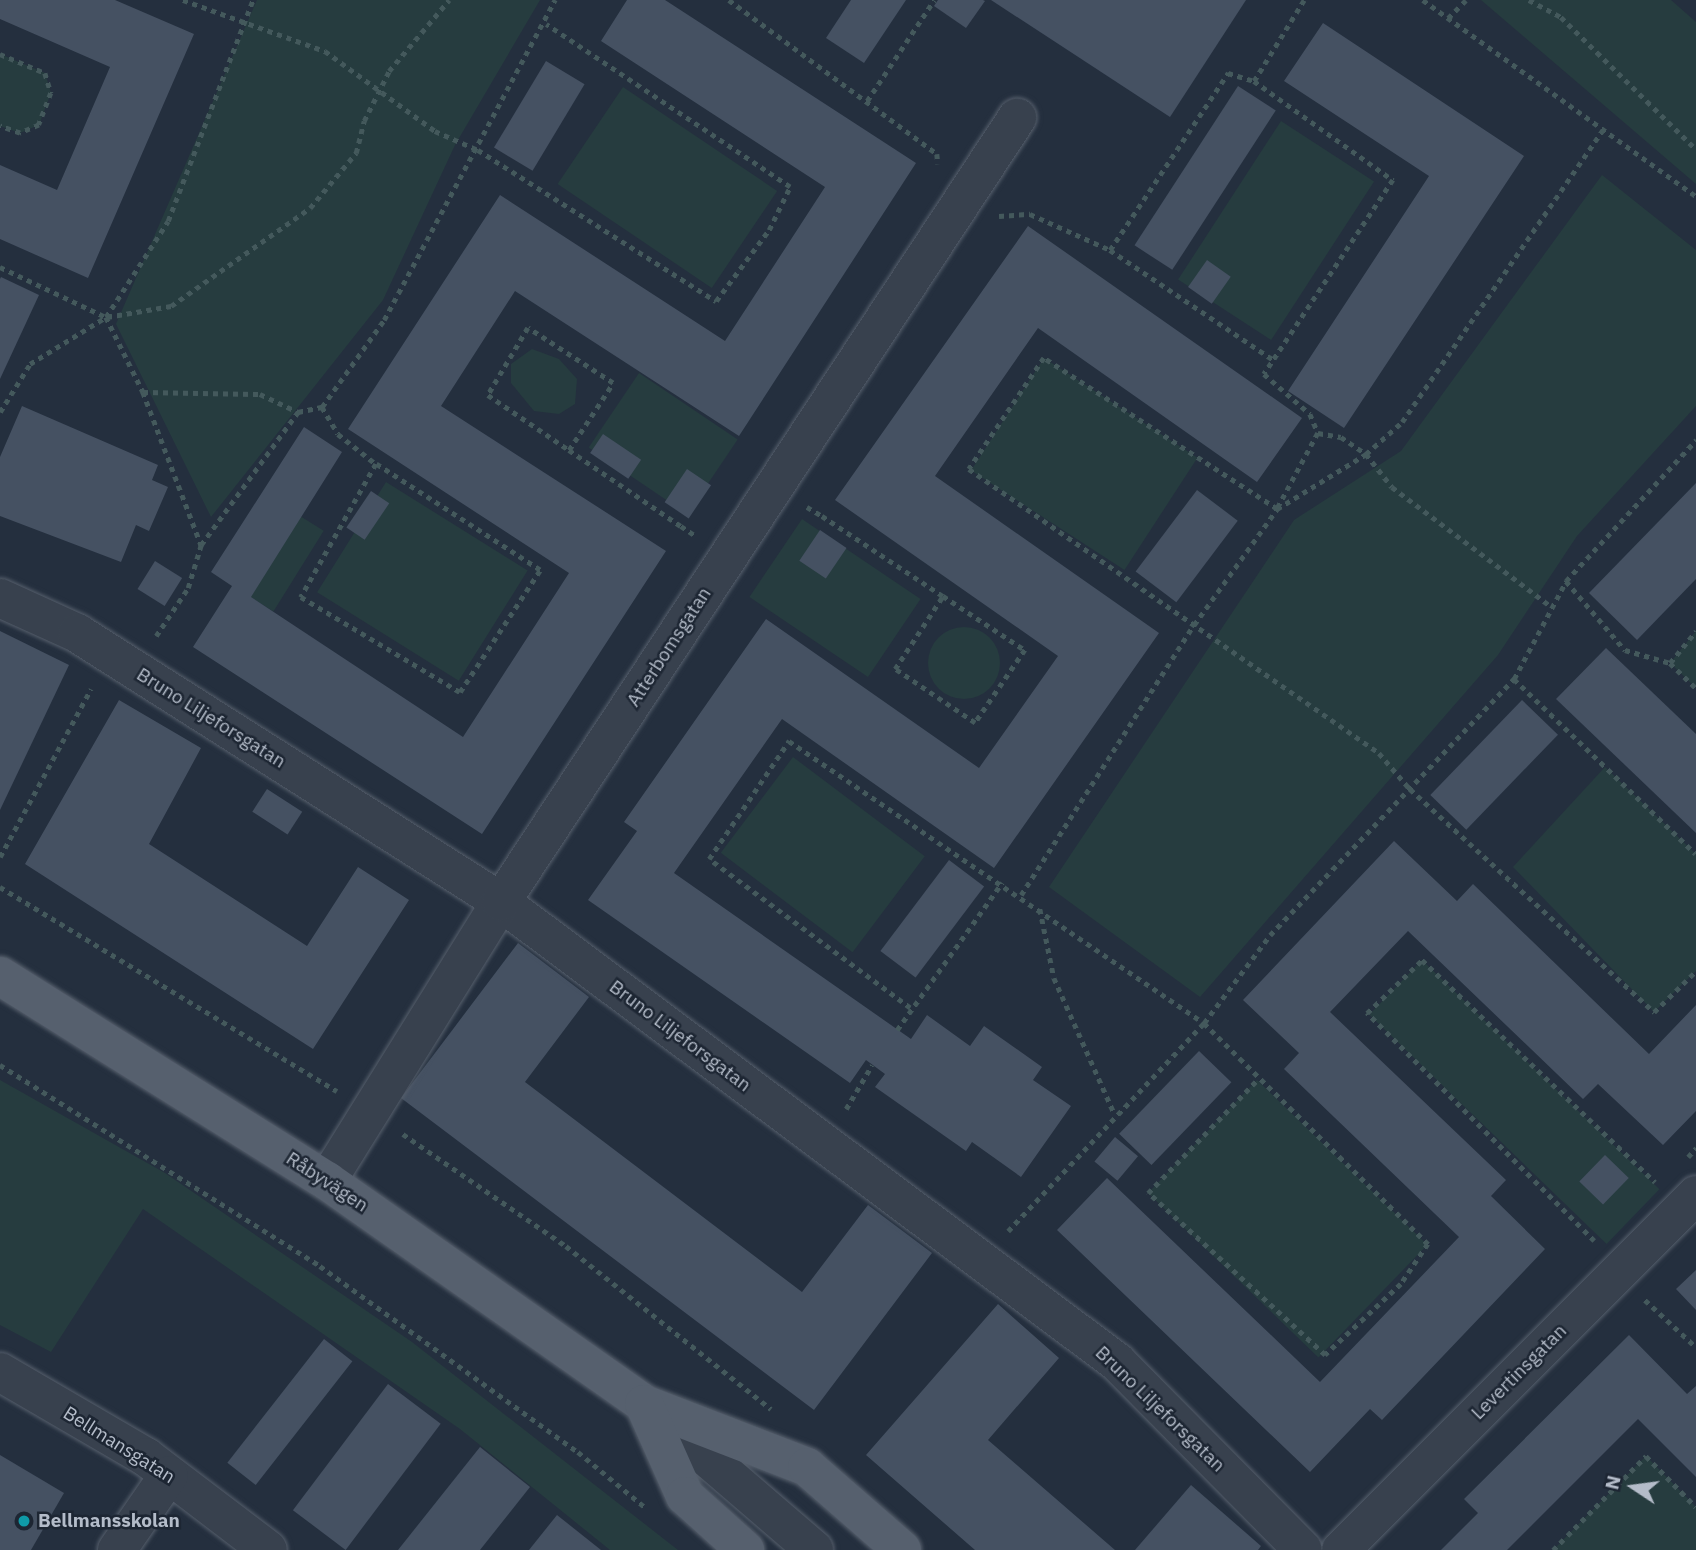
<!DOCTYPE html>
<meta charset="utf-8">
<style>
body{margin:0}
#map{position:relative;width:1696px;height:1550px;overflow:hidden;background:#242f3e;font-family:"IBM Plex Sans",sans-serif}
div>[style]{position:absolute}
[style*='--x']{left:calc(var(--x)*1px);top:calc(var(--y)*1px);width:calc(var(--w)*1px);rotate:calc(var(--a)*1deg)}
.green>*{inset:0;background:#263c3f;transform-origin:0 0}
.round{border-radius:50%}
.building>*{inset:0;background:#455162;transform-origin:0 0}
.path>*{height:4.5px;margin-top:-2.25px;transform-origin:0;background:repeating-linear-gradient(90deg,#44595c 0 5px,transparent 0 10px)}
.roads{filter:drop-shadow(0 0 2px #565f6c) drop-shadow(0 0 2px #565f6c)}
.minor>*{height:38px;margin:-19px;padding:0 19px;transform-origin:19px;border-radius:19px;background:#38414e}
.major>*{height:38px;margin:-19px;padding:0 19px;transform-origin:19px;border-radius:19px;background:#56606e}
.dots>*{width:19px;height:19px;translate:-50% -50%;box-sizing:border-box;border:4px solid #1d2633;border-radius:50%}
span{translate:-50% -50%;white-space:nowrap;text-align:center;line-height:1.15;-webkit-text-stroke:5px #1d2633;paint-order:stroke}
.street-label{font-size:19px;color:#b4bcc9}
.poi-label{font-size:19px;color:#b4bcc9;font-weight:700}
.left{translate:0 -50%;text-align:left}
.north{position:absolute;left:1598px;top:1452px;width:70px;height:70px;-webkit-text-stroke:5px #1d2633;paint-order:stroke;rotate:283deg;font-size:19px;font-weight:700;line-height:28px;text-align:center;color:#b4bcc9}
.north::after{content:'';display:block;margin:auto;width:24px;height:32px;background:#b4bcc9;clip-path:polygon(50% 0,100% 100%,50% 72%,0 100%)}
</style>
<div id="map">
<div class="green">
<i style="clip-path:polygon(257px 0,540px 0,455px 145px,383px 300px,211px 517px,116px 324px)"></i>
<i style="clip-path:polygon(1481px 0,1671px 0,1696px 22px,1696px 184px)"></i>
<i style="clip-path:polygon(0 54px,45px 73px,51px 93px,39px 125px,20px 133px,0 126px)"></i>
<i style="left:623px;top:87px;width:186px;height:117px;rotate:34deg"></i>
<i style="left:1281px;top:121px;width:111px;height:189px;rotate:33deg"></i>
<i style="clip-path:polygon(1602px 175px,1696px 250px,1696px 406px,1577px 536px,1498px 655px,1200px 997px,1049px 887px,1294px 520px,1401px 451px)"></i>
<i style="clip-path:polygon(532px 349px,559px 359px,577px 379px,575px 404px,559px 414px,534px 411px,511px 383px,511px 364px)"></i>
<i style="left:1044px;top:358px;width:183px;height:134px;rotate:33deg"></i>
<i style="left:639px;top:373px;width:119px;height:90px;rotate:34deg"></i>
<i style="left:386px;top:482px;width:167px;height:130px;rotate:32deg"></i>
<i style="left:300px;top:516px;width:28px;height:95px;rotate:32deg"></i>
<i style="left:802px;top:519px;width:143px;height:94px;rotate:34deg"></i>
<i class="round" style="left:928px;top:627px;width:72px;height:72px"></i>
<i style="clip-path:polygon(1696px 631px,1696px 688px,1670px 663px)"></i>
<i style="left:793px;top:757px;width:165px;height:120px;rotate:37deg"></i>
<i style="clip-path:polygon(1605px 767px,1696px 854px,1696px 971px,1654px 1012px,1513px 867px)"></i>
<i style="left:1422px;top:960px;width:330px;height:76px;rotate:44deg"></i>
<i style="clip-path:polygon(0 1080px,165px 1173px,412px 1342px,678px 1550px,610px 1550px,460px 1429px,143px 1209px,51px 1352px,0 1325px)"></i>
<i style="left:1257px;top:1080px;width:237px;height:157px;rotate:44deg"></i>
<i style="clip-path:polygon(1646px 1456px,1696px 1507px,1696px 1550px,1553px 1550px)"></i>
</div>
<div class="building">
<i style="clip-path:polygon(0 0,115px 0,194px 34px,88px 278px,0 239px,0 165px,57px 190px,110px 67px,0 19px)"></i>
<i style="clip-path:polygon(627px 0,665px 0,916px 163px,739px 436px,515px 291px,441px 406px,666px 551px,482px 834px,193px 647px,232px 586px,211px 572px,304px 427px,342px 452px,251px 597px,463px 737px,569px 573px,348px 429px,500px 195px,725px 341px,825px 187px,601px 41px)"></i>
<i style="clip-path:polygon(851px 0,906px 0,864px 63px,826px 38px)"></i>
<i style="clip-path:polygon(938px 0,983px 0,985px 1px,966px 28px,934px 6px)"></i>
<i style="clip-path:polygon(991px 0,1246px 0,1170px 117px)"></i>
<i style="clip-path:polygon(1323px 23px,1524px 156px,1344px 428px,1288px 391px,1429px 176px,1284px 81px)"></i>
<i style="left:546px;top:61px;width:45px;height:101px;rotate:31deg"></i>
<i style="left:1238px;top:86px;width:45px;height:190px;rotate:33deg"></i>
<i style="clip-path:polygon(1028px 226px,1302px 418px,1257px 482px,1038px 328px,935px 476px,1159px 633px,994px 868px,782px 719px,674px 873px,911px 1039px,927px 1015px,970px 1046px,984px 1026px,1042px 1067px,1033px 1080px,1071px 1106px,1021px 1177px,972px 1142px,966px 1151px,875px 1087px,885px 1074px,866px 1060px,850px 1083px,588px 900px,637px 831px,624px 822px,766px 619px,979px 768px,1058px 656px,835px 500px)"></i>
<i style="left:1207px;top:260px;width:29px;height:33px;rotate:35deg"></i>
<i style="clip-path:polygon(1px 277px,39px 295px,0 379px,0 279px)"></i>
<i style="clip-path:polygon(22px 406px,158px 465px,152px 480px,168px 487px,149px 531px,136px 525px,121px 562px,0 516px,0 457px)"></i>
<i style="left:603px;top:434px;width:46px;height:23px;rotate:34deg"></i>
<i style="left:687px;top:469px;width:29px;height:40px;rotate:34deg"></i>
<i style="clip-path:polygon(1696px 483px,1696px 579px,1637px 640px,1589px 593px)"></i>
<i style="left:1197px;top:490px;width:51px;height:102px;rotate:37deg"></i>
<i style="left:371px;top:491px;width:22px;height:44px;rotate:34deg"></i>
<i style="left:820px;top:530px;width:32px;height:37px;rotate:34deg"></i>
<i style="left:155px;top:561px;width:32px;height:33px;rotate:32deg"></i>
<i style="clip-path:polygon(0 631px,69px 665px,0 810px)"></i>
<i style="clip-path:polygon(1606px 648px,1696px 734px,1696px 833px,1556px 699px)"></i>
<i style="clip-path:polygon(119px 700px,201px 748px,149px 844px,307px 946px,358px 867px,409px 900px,313px 1049px,25px 864px)"></i>
<i style="left:1522px;top:700px;width:50px;height:132px;rotate:44deg"></i>
<i style="left:267px;top:789px;width:42px;height:27px;rotate:33deg"></i>
<i style="clip-path:polygon(1394px 841px,1457px 901px,1473px 884px,1649px 1054px,1696px 1005px,1696px 1111px,1663px 1145px,1598px 1084px,1583px 1099px,1408px 931px,1330px 1012px,1506px 1180px,1491px 1196px,1545px 1249px,1382px 1420px,1370px 1409px,1310px 1472px,1057px 1230px,1107px 1178px,1320px 1382px,1459px 1237px,1284px 1069px,1299px 1053px,1243px 1000px)"></i>
<i style="left:949px;top:860px;width:44px;height:114px;rotate:37deg"></i>
<i style="clip-path:polygon(518px 943px,589px 997px,525px 1082px,802px 1292px,868px 1205px,932px 1253px,814px 1410px,401px 1098px)"></i>
<i style="left:1199px;top:1051px;width:45px;height:115px;rotate:44deg"></i>
<i style="left:1115px;top:1137px;width:30px;height:32px;rotate:40deg"></i>
<i style="left:1605px;top:1155px;width:33px;height:37px;rotate:44deg"></i>
<i style="clip-path:polygon(1696px 1270px,1696px 1310px,1676px 1289px)"></i>
<i style="clip-path:polygon(998px 1304px,1059px 1358px,988px 1440px,1115px 1550px,975px 1550px,866px 1455px)"></i>
<i style="clip-path:polygon(1629px 1335px,1687px 1394px,1696px 1386px,1696px 1477px,1638px 1419px,1507px 1550px,1441px 1550px,1478px 1513px,1464px 1499px)"></i>
<i style="left:324px;top:1339px;width:36px;height:157px;rotate:38deg"></i>
<i style="left:388px;top:1384px;width:66px;height:158px;rotate:37deg"></i>
<i style="clip-path:polygon(480px 1447px,530px 1487px,480px 1550px,398px 1550px)"></i>
<i style="clip-path:polygon(0 1455px,64px 1493px,31px 1550px,0 1550px)"></i>
<i style="clip-path:polygon(1191px 1485px,1261px 1546px,1258px 1550px,1135px 1550px)"></i>
<i style="clip-path:polygon(557px 1515px,601px 1550px,529px 1550px)"></i>
</div>
<div class="path">
<i style="--x:183;--y:0;--w:151;--a:19.8"></i>
<i style="--x:325;--y:51;--w:136;--a:36"></i>
<i style="--x:435;--y:131;--w:47;--a:23.8"></i>
<i style="--x:478;--y:150;--w:282;--a:32.4"></i>
<i style="--x:716;--y:301;--w:89;--a:-53.3"></i>
<i style="--x:769;--y:230;--w:48;--a:-64"></i>
<i style="--x:790;--y:187;--w:293;--a:-146.3"></i>
<i style="--x:729;--y:0;--w:259;--a:36.5"></i>
<i style="--x:937;--y:154;--w:10;--a:84"></i>
<i style="--x:1423;--y:0;--w:336;--a:35.7"></i>
<i style="--x:1529;--y:0;--w:36;--a:28"></i>
<i style="--x:1561;--y:17;--w:189;--a:44.4"></i>
<i style="--x:1448;--y:18;--w:25;--a:-45"></i>
<i style="--x:0;--y:54;--w:49;--a:22.9"></i>
<i style="--x:45;--y:73;--w:21;--a:73"></i>
<i style="--x:51;--y:93;--w:34;--a:111"></i>
<i style="--x:39;--y:125;--w:21;--a:157"></i>
<i style="--x:20;--y:133;--w:21;--a:-161"></i>
<i style="--x:1254;--y:81;--w:95;--a:-58.3"></i>
<i style="--x:867;--y:101;--w:121;--a:-56.4"></i>
<i style="--x:999;--y:216;--w:31;--a:-4"></i>
<i style="--x:1030;--y:214;--w:88;--a:24.2"></i>
<i style="--x:1110;--y:250;--w:197;--a:33.9"></i>
<i style="--x:1110;--y:250;--w:213;--a:-56.3"></i>
<i style="--x:1228;--y:73;--w:27;--a:17"></i>
<i style="--x:1254;--y:81;--w:171;--a:35.5"></i>
<i style="--x:1393;--y:180;--w:233;--a:123.6"></i>
<i style="--x:1264;--y:374;--w:61;--a:41"></i>
<i style="--x:1310;--y:414;--w:21;--a:67"></i>
<i style="--x:1318;--y:433;--w:86;--a:118.3"></i>
<i style="--x:1277;--y:509;--w:278;--a:-147.1"></i>
<i style="--x:1044;--y:358;--w:134;--a:124"></i>
<i style="--x:969;--y:469;--w:499;--a:34.7"></i>
<i style="--x:1379;--y:753;--w:48;--a:49.3"></i>
<i style="--x:1410;--y:789;--w:331;--a:42.4"></i>
<i style="--x:1654;--y:1012;--w:59;--a:-44.3"></i>
<i style="--x:0;--y:267;--w:117;--a:25.3"></i>
<i style="--x:106;--y:317;--w:84;--a:63.7"></i>
<i style="--x:143;--y:392;--w:164;--a:69.2"></i>
<i style="--x:107;--y:317;--w:65;--a:-9.8"></i>
<i style="--x:171;--y:306;--w:170;--a:-35.2"></i>
<i style="--x:310;--y:208;--w:72;--a:-50.1"></i>
<i style="--x:356;--y:153;--w:33;--a:-76"></i>
<i style="--x:364;--y:121;--w:56;--a:-63.4"></i>
<i style="--x:389;--y:71;--w:93;--a:-49.8"></i>
<i style="--x:143;--y:392;--w:117;--a:1"></i>
<i style="--x:260;--y:394;--w:42;--a:25.3"></i>
<i style="--x:322;--y:407;--w:31;--a:59"></i>
<i style="--x:338;--y:434;--w:48;--a:38.3"></i>
<i style="--x:376;--y:464;--w:153;--a:119.4"></i>
<i style="--x:301;--y:597;--w:185;--a:30.9"></i>
<i style="--x:460;--y:692;--w:146;--a:-56.7"></i>
<i style="--x:540;--y:570;--w:195;--a:-147.1"></i>
<i style="--x:0;--y:412;--w:57;--a:-58"></i>
<i style="--x:30;--y:364;--w:89;--a:-31.7"></i>
<i style="--x:106;--y:317;--w:114;--a:-57.1"></i>
<i style="--x:168;--y:221;--w:237;--a:-69"></i>
<i style="--x:1318;--y:433;--w:23;--a:10"></i>
<i style="--x:1341;--y:437;--w:30;--a:34"></i>
<i style="--x:1366;--y:454;--w:42;--a:51.8"></i>
<i style="--x:1392;--y:487;--w:196;--a:36.9"></i>
<i style="--x:569;--y:450;--w:80;--a:-56.7"></i>
<i style="--x:613;--y:383;--w:101;--a:-147.1"></i>
<i style="--x:528;--y:328;--w:78;--a:120.8"></i>
<i style="--x:488;--y:395;--w:98;--a:34.2"></i>
<i style="--x:569;--y:450;--w:135;--a:34.2"></i>
<i style="--x:681;--y:526;--w:18;--a:34"></i>
<i style="--x:807;--y:507;--w:17;--a:31"></i>
<i style="--x:822;--y:516;--w:145;--a:33.5"></i>
<i style="--x:943;--y:596;--w:98;--a:33.4"></i>
<i style="--x:1025;--y:650;--w:88;--a:124.4"></i>
<i style="--x:975;--y:723;--w:97;--a:-146"></i>
<i style="--x:895;--y:669;--w:87;--a:-56.7"></i>
<i style="--x:1566;--y:581;--w:91;--a:49.5"></i>
<i style="--x:1625;--y:650;--w:47;--a:16.1"></i>
<i style="--x:1670;--y:663;--w:36;--a:44"></i>
<i style="--x:156;--y:636;--w:58;--a:-56.3"></i>
<i style="--x:188;--y:588;--w:45;--a:-73.2"></i>
<i style="--x:201;--y:545;--w:165;--a:-53.9"></i>
<i style="--x:298;--y:412;--w:25;--a:-12"></i>
<i style="--x:322;--y:407;--w:107;--a:-54.5"></i>
<i style="--x:384;--y:320;--w:363;--a:-61.9"></i>
<i style="--x:1670;--y:663;--w:41;--a:-50.9"></i>
<i style="--x:1514;--y:679;--w:252;--a:43.9"></i>
<i style="--x:0;--y:857;--w:191;--a:-61.6"></i>
<i style="--x:0;--y:887;--w:394;--a:31.2"></i>
<i style="--x:1021;--y:895;--w:321;--a:-57.4"></i>
<i style="--x:1194;--y:625;--w:143;--a:-54.4"></i>
<i style="--x:1277;--y:509;--w:105;--a:-31.7"></i>
<i style="--x:1366;--y:454;--w:48;--a:-41.6"></i>
<i style="--x:1402;--y:422;--w:355;--a:-55.5"></i>
<i style="--x:1040;--y:909;--w:70;--a:78.5"></i>
<i style="--x:1054;--y:978;--w:148;--a:66"></i>
<i style="--x:910;--y:1008;--w:250;--a:-143.5"></i>
<i style="--x:709;--y:859;--w:143;--a:-55.9"></i>
<i style="--x:789;--y:741;--w:502;--a:34.2"></i>
<i style="--x:1204;--y:1023;--w:315;--a:44.6"></i>
<i style="--x:1428;--y:1244;--w:48;--a:124"></i>
<i style="--x:1401;--y:1284;--w:104;--a:136.9"></i>
<i style="--x:1325;--y:1355;--w:240;--a:-137.5"></i>
<i style="--x:1148;--y:1193;--w:157;--a:-46"></i>
<i style="--x:897;--y:1030;--w:181;--a:-54.5"></i>
<i style="--x:0;--y:1065;--w:378;--a:32.1"></i>
<i style="--x:320;--y:1266;--w:318;--a:35.8"></i>
<i style="--x:578;--y:1452;--w:88;--a:39.5"></i>
<i style="--x:846;--y:1109;--w:51;--a:-59.4"></i>
<i style="--x:403;--y:1134;--w:198;--a:34.5"></i>
<i style="--x:566;--y:1246;--w:262;--a:38.5"></i>
<i style="--x:1688;--y:1157;--w:12;--a:-48"></i>
<i style="--x:1008;--y:1231;--w:286;--a:-46.7"></i>
<i style="--x:1204;--y:1023;--w:110;--a:-53.1"></i>
<i style="--x:1270;--y:935;--w:354;--a:-46.4"></i>
<i style="--x:1514;--y:679;--w:111;--a:-62"></i>
<i style="--x:1566;--y:581;--w:192;--a:-47.3"></i>
<i style="--x:1594;--y:1241;--w:322;--a:-134.9"></i>
<i style="--x:1367;--y:1013;--w:76;--a:-43.9"></i>
<i style="--x:1422;--y:960;--w:322;--a:43.6"></i>
<i style="--x:1645;--y:1300;--w:69;--a:42.7"></i>
<i style="--x:1553;--y:1550;--w:132;--a:-45.3"></i>
<i style="--x:1646;--y:1456;--w:71;--a:45.6"></i>
</div>
<div class="roads">
<div class="minor">
<i style="--x:0;--y:598;--w:85;--a:24.4"></i>
<i style="--x:77;--y:633;--w:502;--a:32.39"></i>
<i style="--x:501;--y:902;--w:769;--a:36.75"></i>
<i style="--x:1117;--y:1362;--w:264;--a:45.3"></i>
<i style="--x:327;--y:1181;--w:329;--a:-58.1"></i>
<i style="--x:501;--y:902;--w:939;--a:-56.65"></i>
<i style="--x:0;--y:1372;--w:169;--a:30.2"></i>
<i style="--x:146;--y:1457;--w:153;--a:37.3"></i>
<i style="--x:648;--y:1407;--w:219;--a:40.7"></i>
<i style="--x:117;--y:1550;--w:91;--a:-55.3"></i>
<i style="--x:1341;--y:1550;--w:502;--a:-45"></i>
</div>
<div class="major">
<i style="--x:0;--y:976;--w:386;--a:32.1"></i>
<i style="--x:327;--y:1181;--w:388;--a:35.1"></i>
<i style="--x:644;--y:1404;--w:175;--a:21.1"></i>
<i style="--x:807;--y:1467;--w:126;--a:41.1"></i>
<i style="--x:644;--y:1404;--w:101;--a:66"></i>
<i style="--x:685;--y:1496;--w:81;--a:42"></i>
</div>
</div>
<div class="dots">
<i style="left:24px;top:1521px;background:#0f9aa8"></i>
</div>
<div class="street-label">
<span style="left:669px;top:647px;rotate:-57deg">Atterbomsgatan</span>
<span style="left:211px;top:718px;rotate:32deg">Bruno Liljeforsgatan</span>
<span style="left:680px;top:1036px;rotate:37deg">Bruno Liljeforsgatan</span>
<span style="left:327px;top:1182px;rotate:33deg">Råbyvägen</span>
<span style="left:1519px;top:1372px;rotate:-45deg">Levertinsgatan</span>
<span style="left:1160px;top:1409px;rotate:44deg">Bruno Liljeforsgatan</span>
<span style="left:119px;top:1445px;rotate:32deg">Bellmansgatan</span>
</div>
<div class="poi-label">
<span class="left" style="left:38px;top:1521px">Bellmansskolan</span>
</div>
<div class="north">N</div>
</div>
